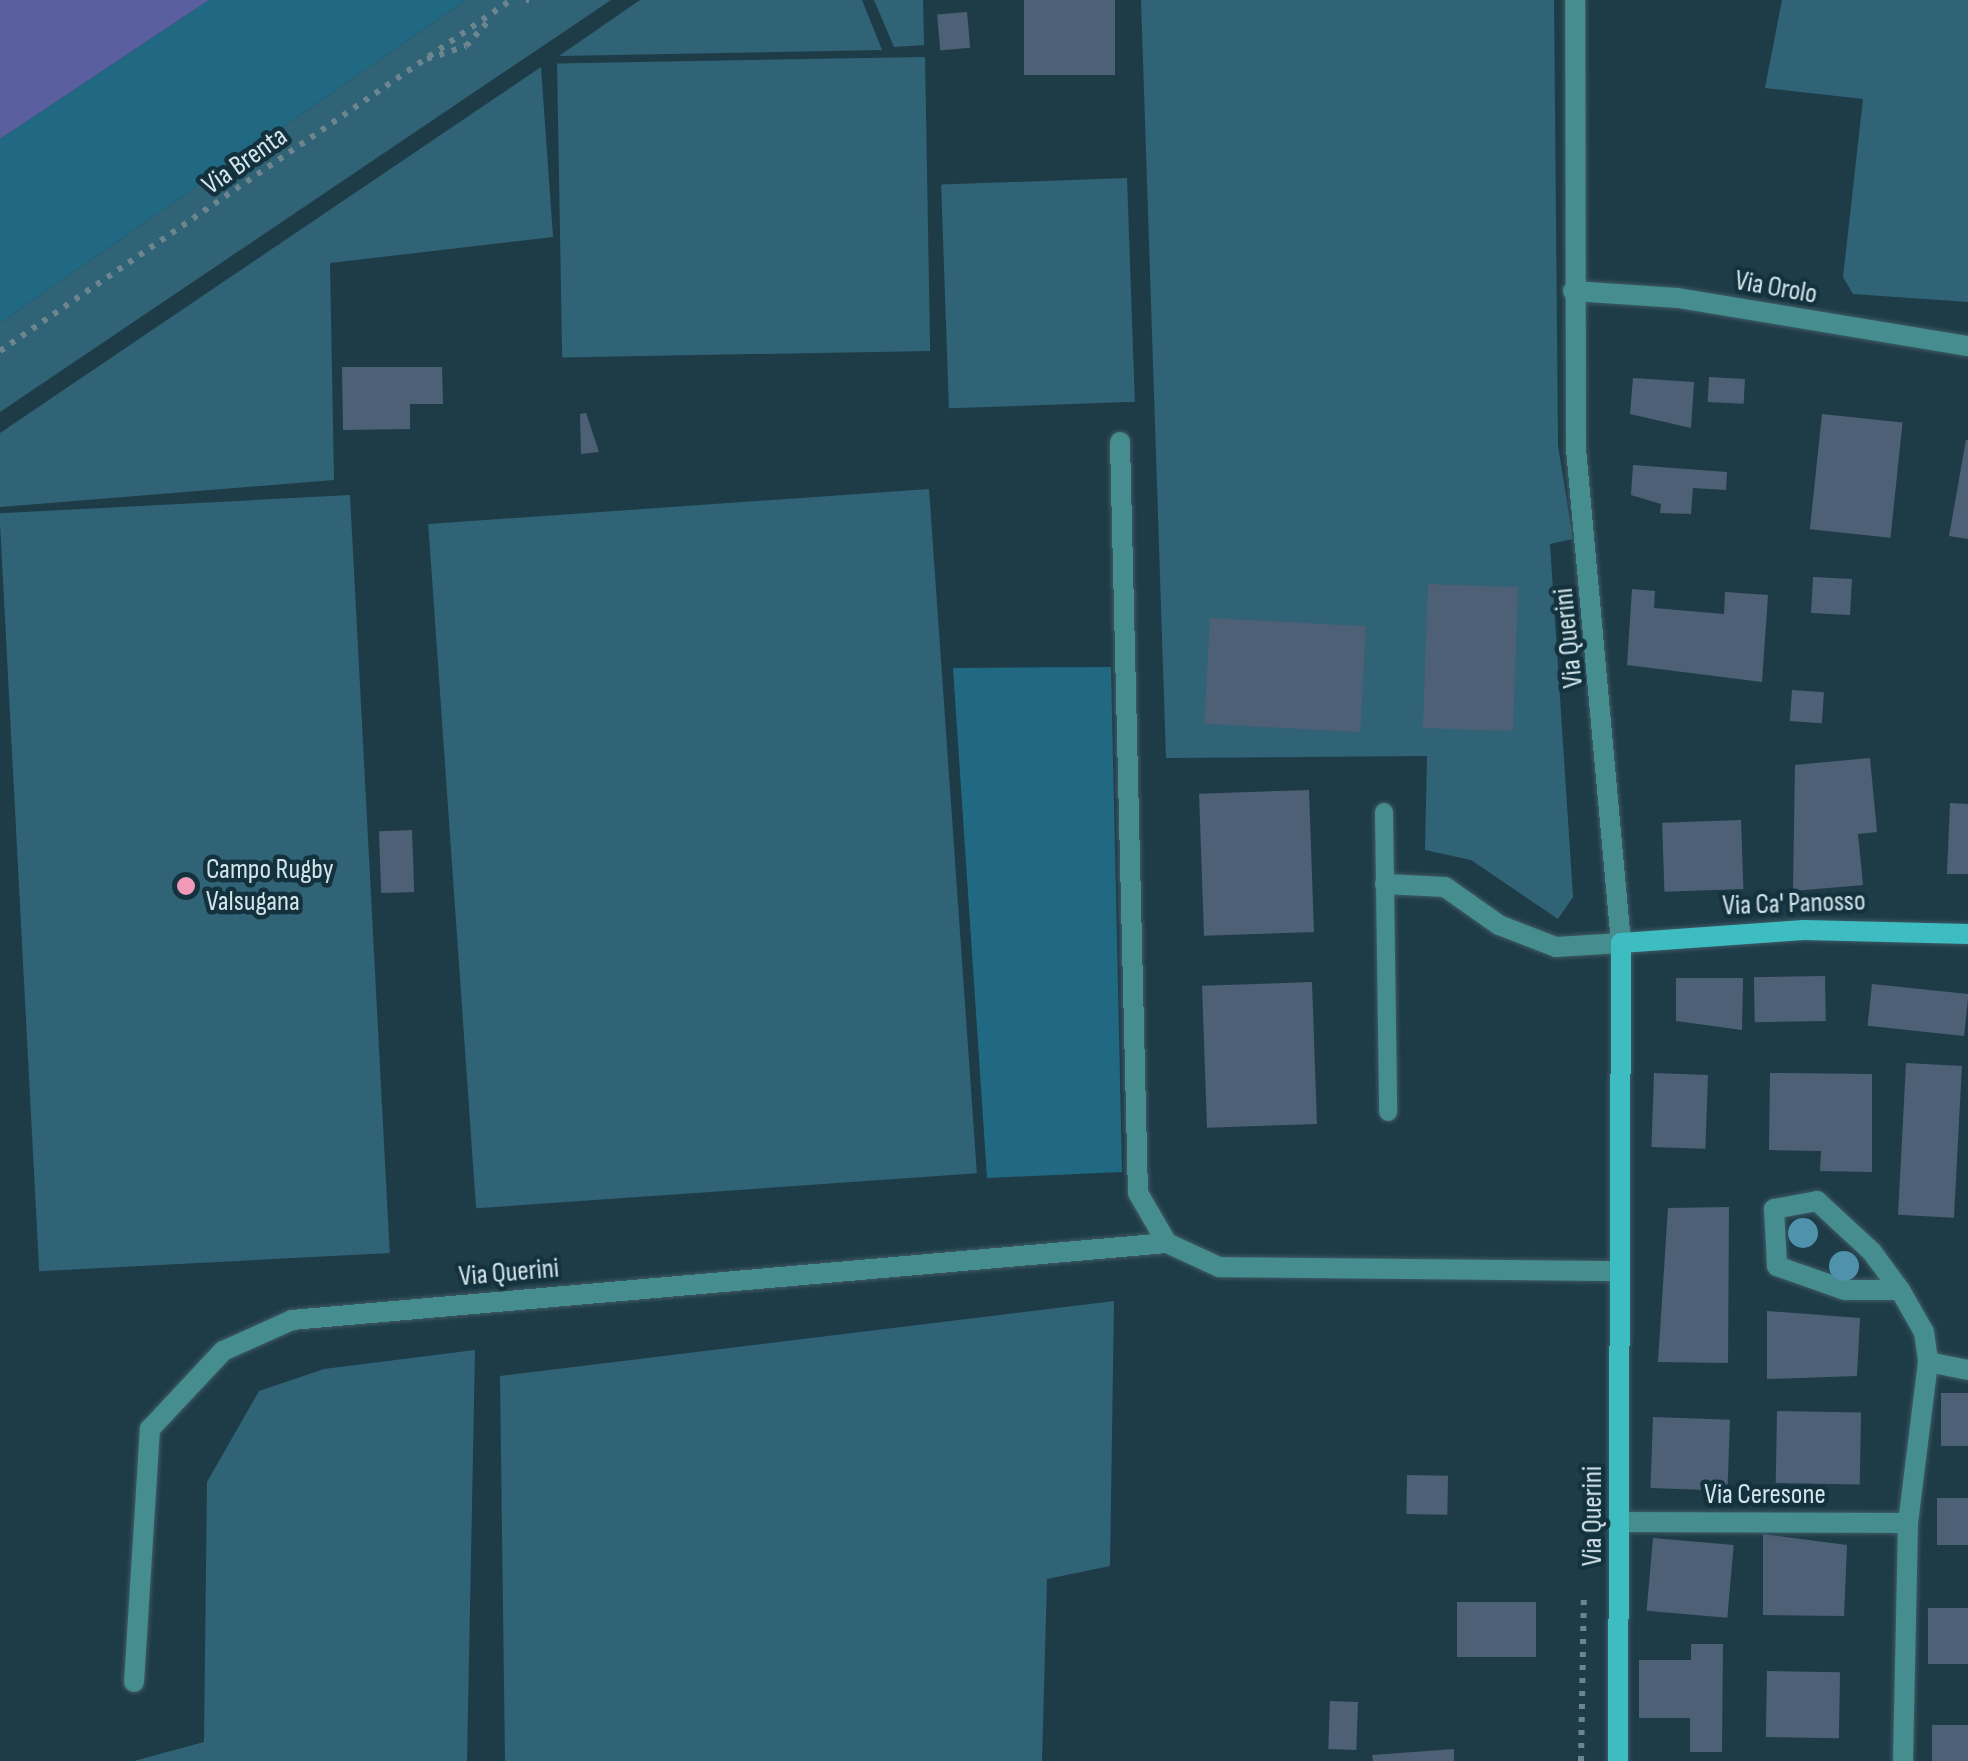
<!DOCTYPE html>
<style>
body{margin:0}
#map{position:relative;width:1968px;height:1761px;overflow:hidden;background:#1e3c48;font-family:"Sofia Sans Condensed",sans-serif}
div>[style]{position:absolute}
[style*='--x']{left:calc(var(--x)*1px);top:calc(var(--y)*1px);width:calc(var(--w)*1px);rotate:calc(var(--a)*1deg)}
.green>*{inset:0;background:#316376;transform-origin:0 0}
.forest>*{inset:0;background:#216982}
.water>*{inset:0;background:#5a609f}
.building>*{inset:0;background:#4e6076;transform-origin:0 0}
.path>*{height:6px;margin-top:-3px;transform-origin:0;background:repeating-linear-gradient(90deg,#6c858e 0 5px,transparent 0 13px)}
.roads{filter:drop-shadow(0 0 2px #3f5a65) drop-shadow(0 0 2px #3f5a65)}
.lane>*{height:18px;margin:-9px;padding:0 9px;transform-origin:9px;border-radius:9px;background:#458d8f}
.street>*{height:20px;margin:-10px;padding:0 10px;transform-origin:10px;border-radius:10px;background:#458d8f}
.secondary>*{height:20px;margin:-10px;padding:0 10px;transform-origin:10px;border-radius:10px;background:#3dbcc1}
.trees>*{width:30px;height:30px;margin:-15px;border-radius:50%;background:#5092ab}
.dots>*{width:28px;height:28px;translate:-50% -50%;box-sizing:border-box;border:5px solid #14323d;border-radius:50%}
span{translate:-50% -50%;white-space:nowrap;text-align:center;line-height:1.15;-webkit-text-stroke:9px #14323d;paint-order:stroke}
.street-label{font-size:28px;color:#d3e4eb}
.poi-label{font-size:28px;color:#d3e4eb}
.left{translate:0 -50%;text-align:left}
</style>
<div id="map">
<div class="green">
<i style="clip-path:polygon(466px 0,611px 0,0 412px,0 323px)"></i>
<i style="clip-path:polygon(640px 0,862px 0,882px 50px,559px 56px)"></i>
<i style="clip-path:polygon(874px 0,923px 0,924px 45px,894px 47px)"></i>
<i style="clip-path:polygon(1141px 0,1554px 0,1558px 445px,1573px 539px,1550px 544px,1573px 897px,1558px 919px,1471px 860px,1425px 850px,1427px 756px,1166px 758px)"></i>
<i style="clip-path:polygon(1782px 0,1968px 0,1968px 302px,1853px 294px,1843px 277px,1863px 99px,1765px 88px)"></i>
<i style="left:925px;top:57px;width:294px;height:368px;rotate:89deg"></i>
<i style="clip-path:polygon(541px 67px,553px 237px,330px 263px,334px 480px,0 507px,0 433px)"></i>
<i style="left:1127px;top:178px;width:224px;height:186px;rotate:88deg"></i>
<i style="left:929px;top:489px;width:686px;height:502px;rotate:86deg"></i>
<i style="left:350px;top:495px;width:759px;height:351px;rotate:87deg"></i>
<i style="clip-path:polygon(1114px 1301px,1110px 1566px,1047px 1579px,1042px 1761px,505px 1761px,500px 1376px)"></i>
<i style="clip-path:polygon(475px 1350px,467px 1761px,134px 1761px,204px 1742px,207px 1482px,259px 1391px,324px 1369px)"></i>
</div>
<div class="forest">
<i style="clip-path:polygon(209px 0,466px 0,0 323px,0 139px)"></i>
<i style="clip-path:polygon(1111px 667px,1122px 1172px,987px 1178px,953px 668px)"></i>
</div>
<div class="water">
<i style="clip-path:polygon(0 0,209px 0,0 139px)"></i>
</div>
<div class="building">
<i style="left:1024px;top:0;width:91px;height:75px"></i>
<i style="left:967px;top:12px;width:36px;height:30px;rotate:85deg"></i>
<i style="clip-path:polygon(342px 367px,442px 367px,443px 404px,410px 404px,410px 429px,343px 430px)"></i>
<i style="left:1709px;top:377px;width:36px;height:25px;rotate:3deg"></i>
<i style="clip-path:polygon(1633px 378px,1694px 382px,1691px 428px,1630px 414px)"></i>
<i style="clip-path:polygon(586px 413px,599px 452px,581px 454px,580px 414px)"></i>
<i style="left:1822px;top:414px;width:81px;height:116px;rotate:6deg"></i>
<i style="clip-path:polygon(1966px 440px,1968px 440px,1968px 539px,1949px 536px)"></i>
<i style="clip-path:polygon(1633px 465px,1727px 472px,1726px 490px,1693px 488px,1691px 514px,1660px 513px,1661px 504px,1631px 495px)"></i>
<i style="left:1813px;top:577px;width:39px;height:36px;rotate:3deg"></i>
<i style="left:1428px;top:584px;width:90px;height:144px;rotate:2deg"></i>
<i style="clip-path:polygon(1632px 589px,1655px 591px,1654px 608px,1724px 614px,1725px 592px,1768px 595px,1762px 682px,1627px 665px)"></i>
<i style="left:1210px;top:618px;width:156px;height:106px;rotate:3deg"></i>
<i style="left:1792px;top:690px;width:32px;height:31px;rotate:4deg"></i>
<i style="clip-path:polygon(1870px 758px,1877px 832px,1858px 834px,1863px 885px,1793px 891px,1795px 765px)"></i>
<i style="left:1309px;top:790px;width:142px;height:110px;rotate:88deg"></i>
<i style="clip-path:polygon(1950px 803px,1968px 804px,1968px 874px,1947px 874px)"></i>
<i style="left:1741px;top:820px;width:69px;height:79px;rotate:88deg"></i>
<i style="left:412px;top:830px;width:62px;height:33px;rotate:88deg"></i>
<i style="left:1825px;top:976px;width:45px;height:71px;rotate:89deg"></i>
<i style="clip-path:polygon(1676px 978px,1743px 978px,1742px 1030px,1676px 1021px)"></i>
<i style="left:1312px;top:982px;width:142px;height:110px;rotate:88deg"></i>
<i style="left:1872px;top:984px;width:97px;height:42px;rotate:6deg"></i>
<i style="left:1906px;top:1063px;width:56px;height:152px;rotate:3deg"></i>
<i style="left:1654px;top:1073px;width:54px;height:74px;rotate:2deg"></i>
<i style="clip-path:polygon(1770px 1073px,1872px 1074px,1872px 1172px,1820px 1171px,1821px 1151px,1769px 1150px)"></i>
<i style="clip-path:polygon(1729px 1207px,1728px 1363px,1658px 1362px,1668px 1208px)"></i>
<i style="clip-path:polygon(1767px 1311px,1860px 1318px,1857px 1376px,1767px 1379px)"></i>
<i style="left:1941px;top:1393px;width:27px;height:53px"></i>
<i style="left:1777px;top:1411px;width:84px;height:72px;rotate:1deg"></i>
<i style="left:1653px;top:1417px;width:77px;height:71px;rotate:2deg"></i>
<i style="left:1407px;top:1475px;width:41px;height:39px;rotate:1deg"></i>
<i style="left:1937px;top:1498px;width:31px;height:47px"></i>
<i style="clip-path:polygon(1763px 1534px,1847px 1545px,1844px 1616px,1763px 1615px)"></i>
<i style="left:1653px;top:1538px;width:81px;height:73px;rotate:5deg"></i>
<i style="left:1457px;top:1602px;width:79px;height:55px"></i>
<i style="left:1968px;top:1608px;width:56px;height:40px;rotate:90deg"></i>
<i style="clip-path:polygon(1691px 1644px,1723px 1644px,1722px 1752px,1690px 1752px,1690px 1718px,1639px 1718px,1639px 1660px,1691px 1660px)"></i>
<i style="left:1767px;top:1671px;width:73px;height:66px;rotate:1deg"></i>
<i style="left:1330px;top:1701px;width:28px;height:48px;rotate:2deg"></i>
<i style="left:1932px;top:1725px;width:36px;height:36px"></i>
<i style="clip-path:polygon(1454px 1749px,1454px 1761px,1373px 1761px,1372px 1755px)"></i>
</div>
<div class="path">
<i style="--x:526;--y:0;--w:3;--a:0"></i>
<i style="--x:427;--y:59;--w:41;--a:-18.4"></i>
<i style="--x:466;--y:46;--w:36;--a:-48"></i>
<i style="--x:0;--y:351;--w:620;--a:-34.48"></i>
<i style="--x:1581;--y:1761;--w:164;--a:-89"></i>
</div>
<div class="roads">
<div class="lane">
<i style="--x:1384;--y:812;--w:300;--a:89.2"></i>
</div>
<div class="street">
<i style="--x:1573;--y:291;--w:105;--a:3.8"></i>
<i style="--x:1678;--y:298;--w:294;--a:9.4"></i>
<i style="--x:1120;--y:442;--w:751;--a:88.63"></i>
<i style="--x:1138;--y:1193;--w:58;--a:59.9"></i>
<i style="--x:1167;--y:1243;--w:57;--a:24.8"></i>
<i style="--x:1219;--y:1267;--w:399;--a:0.6"></i>
<i style="--x:1385;--y:884;--w:60;--a:2.9"></i>
<i style="--x:1445;--y:887;--w:66;--a:35.1"></i>
<i style="--x:1499;--y:925;--w:61;--a:21.1"></i>
<i style="--x:1556;--y:947;--w:65;--a:-3.5"></i>
<i style="--x:1621;--y:943;--w:498;--a:-95.2"></i>
<i style="--x:1576;--y:447;--w:447;--a:-90.1"></i>
<i style="--x:1900;--y:1290;--w:55;--a:180"></i>
<i style="--x:1845;--y:1290;--w:72;--a:-160.6"></i>
<i style="--x:1777;--y:1266;--w:57;--a:-93"></i>
<i style="--x:1774;--y:1209;--w:44;--a:-10.5"></i>
<i style="--x:1817;--y:1201;--w:75;--a:42.8"></i>
<i style="--x:1872;--y:1252;--w:47;--a:53.6"></i>
<i style="--x:1900;--y:1290;--w:48;--a:60.3"></i>
<i style="--x:1924;--y:1332;--w:30;--a:82"></i>
<i style="--x:1621;--y:1522;--w:287;--a:0.2"></i>
<i style="--x:134;--y:1682;--w:254;--a:-86.4"></i>
<i style="--x:150;--y:1429;--w:107;--a:-46.9"></i>
<i style="--x:223;--y:1351;--w:76;--a:-24.2"></i>
<i style="--x:292;--y:1320;--w:878;--a:-5.03"></i>
<i style="--x:1903;--y:1761;--w:238;--a:-88.8"></i>
<i style="--x:1908;--y:1523;--w:162;--a:-82.9"></i>
<i style="--x:1928;--y:1362;--w:41;--a:11.3"></i>
</div>
<div class="secondary">
<i style="--x:1618;--y:1761;--w:818;--a:-89.79"></i>
<i style="--x:1621;--y:943;--w:183;--a:-4.1"></i>
<i style="--x:1804;--y:930;--w:164;--a:1.4"></i>
</div>
</div>
<div class="trees">
<i style="left:1803px;top:1233px"></i>
<i style="left:1844px;top:1266px"></i>
</div>
<div class="dots">
<i style="left:186px;top:886px;background:#f09ab7"></i>
</div>
<div class="street-label">
<span style="left:245px;top:161px;rotate:-35deg">Via Brenta</span>
<span style="left:1776px;top:288px;rotate:10deg">Via Orolo</span>
<span style="left:1569px;top:638px;rotate:-96deg">Via Querini</span>
<span style="left:1794px;top:904px;rotate:-2deg">Via Ca' Panosso</span>
<span style="left:509px;top:1273px;rotate:-5deg">Via Querini</span>
<span style="left:1765px;top:1495px">Via Ceresone</span>
<span style="left:1593px;top:1516px;rotate:-90deg">Via Querini</span>
</div>
<div class="poi-label">
<span class="left" style="left:206px;top:886px">Campo Rugby<br>Valsugana</span>
</div>
</div>
